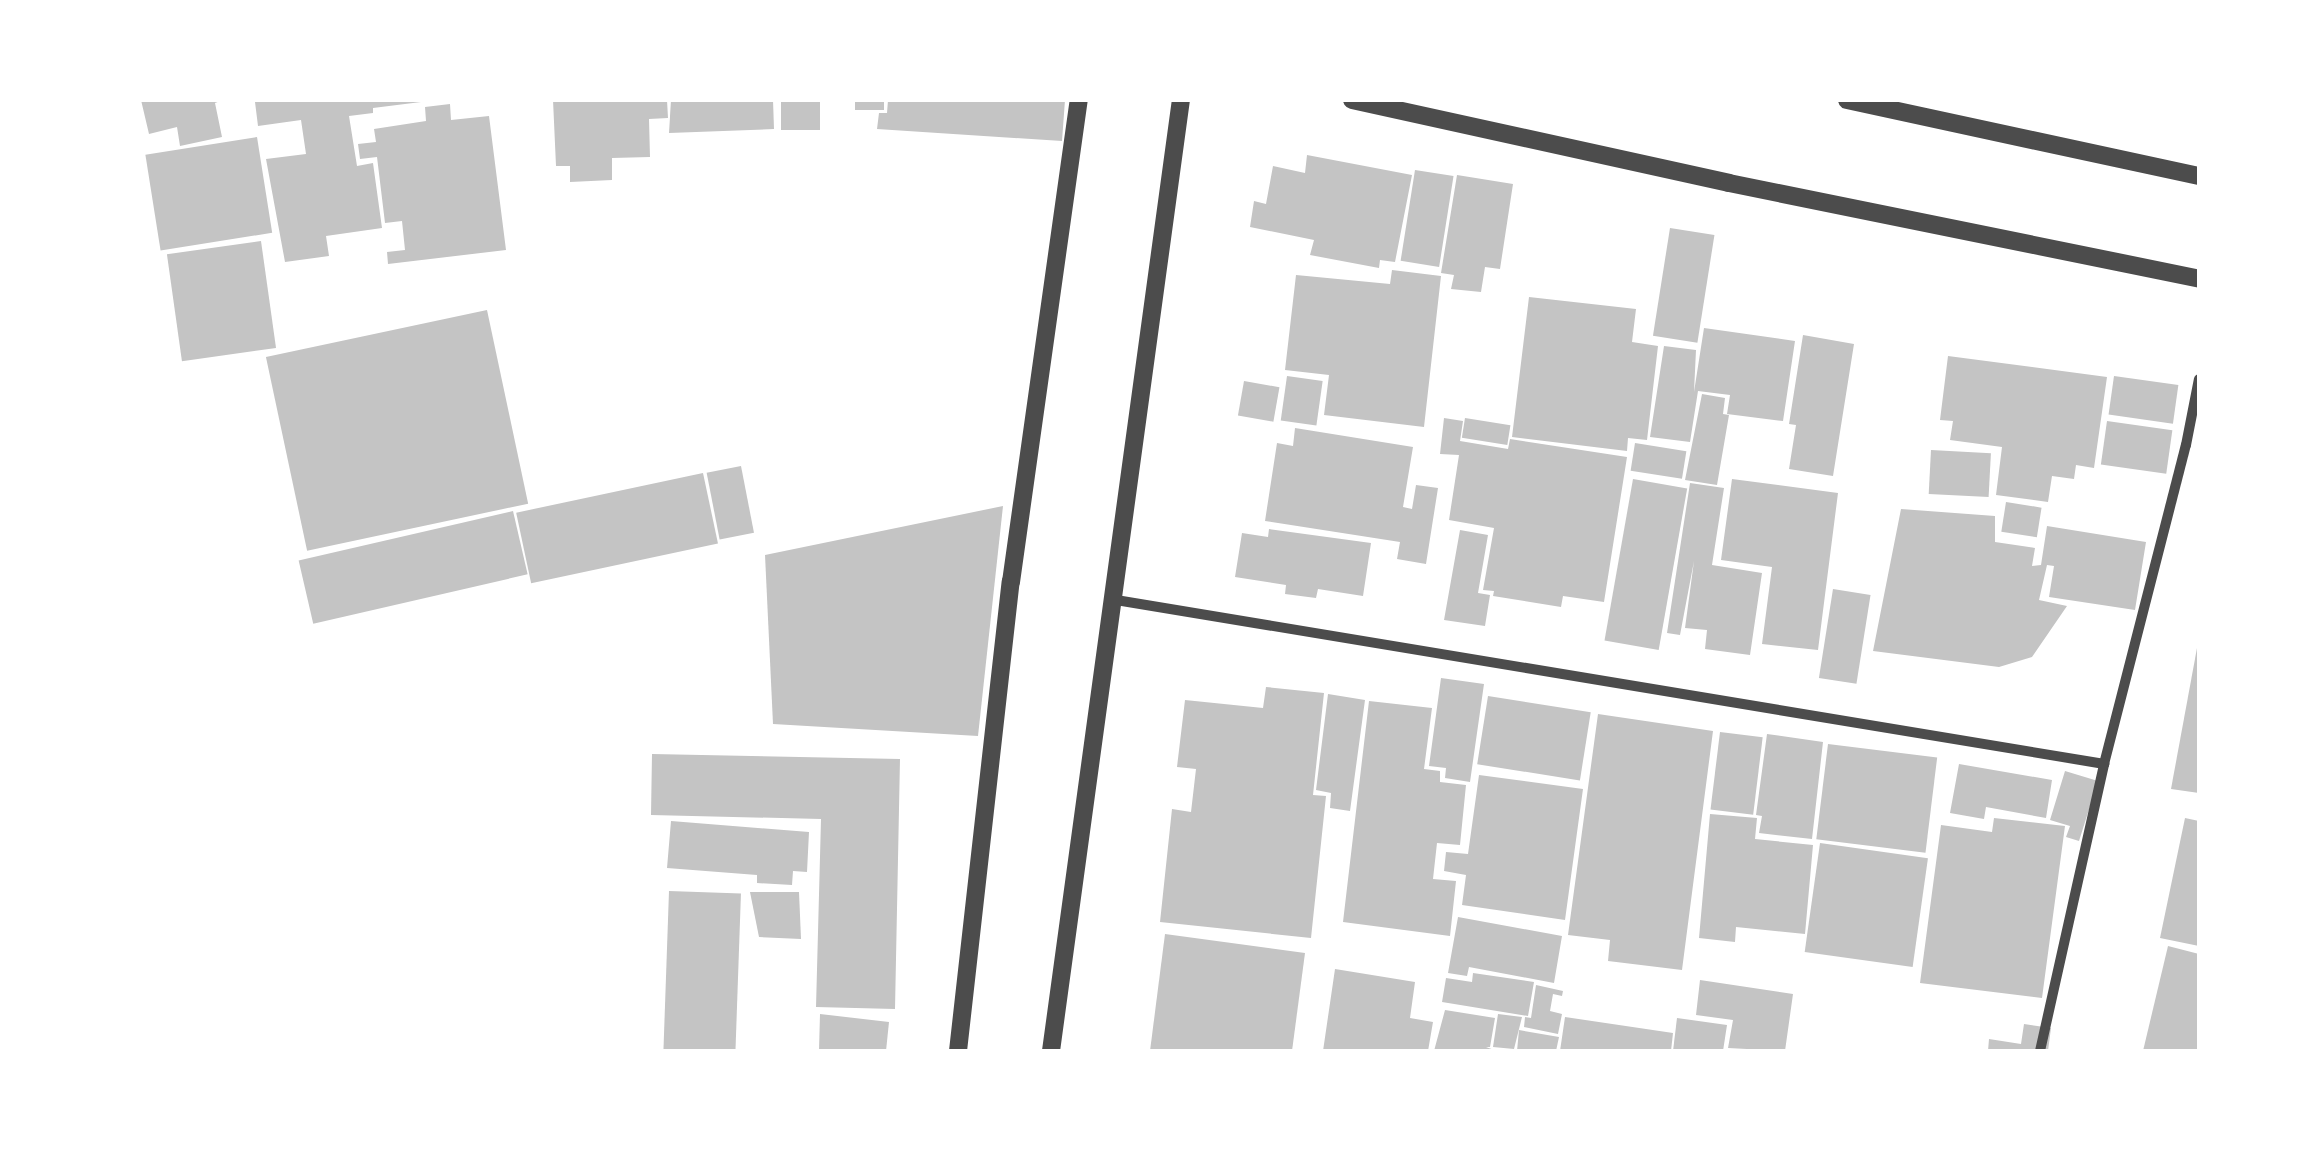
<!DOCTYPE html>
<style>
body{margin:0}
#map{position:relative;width:2299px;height:1151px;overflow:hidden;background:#fff;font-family:"PT Serif",serif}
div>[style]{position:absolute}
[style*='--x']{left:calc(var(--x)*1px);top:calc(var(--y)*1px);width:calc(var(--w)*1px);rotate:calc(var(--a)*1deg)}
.building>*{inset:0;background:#c4c4c4;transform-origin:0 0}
.minor>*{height:10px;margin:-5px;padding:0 5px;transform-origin:5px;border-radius:5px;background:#4c4c4c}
.tertiary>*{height:18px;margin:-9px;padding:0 9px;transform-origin:9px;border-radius:9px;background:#4c4c4c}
span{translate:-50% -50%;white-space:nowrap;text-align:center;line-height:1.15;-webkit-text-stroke:9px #fff;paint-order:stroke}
.frame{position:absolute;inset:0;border:102px solid #fff;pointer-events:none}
</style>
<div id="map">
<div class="building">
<i style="clip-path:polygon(141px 100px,223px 100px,215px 103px,222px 137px,180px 146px,177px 127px,149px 134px)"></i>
<i style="clip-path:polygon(263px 100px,437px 100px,373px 108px,373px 113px,349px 116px,357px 166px,373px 163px,382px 228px,326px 236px,329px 256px,285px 262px,266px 159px,306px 154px,301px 120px,258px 126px,255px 102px)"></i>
<i style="clip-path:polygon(553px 100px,667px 100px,668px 118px,649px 119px,650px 157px,612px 158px,612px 180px,570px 182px,570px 166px,556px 166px)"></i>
<i style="clip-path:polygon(671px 100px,773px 100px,774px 129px,669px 133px)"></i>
<i style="left:781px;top:100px;width:39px;height:30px"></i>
<i style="left:855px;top:100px;width:29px;height:10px"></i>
<i style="clip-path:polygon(888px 100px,1065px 100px,1062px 141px,877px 129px,879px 113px,887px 113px)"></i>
<i style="clip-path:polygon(450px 104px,451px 120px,489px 116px,506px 250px,388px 264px,387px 252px,405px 250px,402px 221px,385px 223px,377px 157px,360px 159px,358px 144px,376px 142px,374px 129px,426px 121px,425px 107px)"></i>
<i style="left:257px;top:137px;width:97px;height:113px;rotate:81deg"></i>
<i style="clip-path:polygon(1307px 155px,1412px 175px,1395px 262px,1380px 260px,1379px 268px,1310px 255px,1314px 240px,1250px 227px,1254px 201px,1266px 204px,1273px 166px,1305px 173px)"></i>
<i style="left:1415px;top:170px;width:39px;height:92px;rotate:9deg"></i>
<i style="clip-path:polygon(1457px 175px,1513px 184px,1500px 269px,1485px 267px,1481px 292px,1451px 289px,1454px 275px,1441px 273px)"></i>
<i style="left:1670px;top:228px;width:45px;height:109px;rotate:9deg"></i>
<i style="left:261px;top:241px;width:108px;height:95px;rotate:82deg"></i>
<i style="clip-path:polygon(1392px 270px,1441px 276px,1424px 427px,1324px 415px,1329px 375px,1285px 370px,1296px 275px,1390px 284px)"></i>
<i style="clip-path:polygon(1529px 297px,1636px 309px,1632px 342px,1658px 346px,1647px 440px,1628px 438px,1627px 451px,1512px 437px)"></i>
<i style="left:487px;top:310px;width:198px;height:226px;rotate:78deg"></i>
<i style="clip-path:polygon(1704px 328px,1795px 341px,1783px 421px,1727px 414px,1730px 395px,1698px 391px,1690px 442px,1650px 437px,1664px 346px,1696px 350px,1694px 392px)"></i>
<i style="clip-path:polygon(1803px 335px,1854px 344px,1833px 476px,1789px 469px,1796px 425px,1789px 424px)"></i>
<i style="clip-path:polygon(1948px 356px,2107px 377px,2094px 468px,2076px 465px,2074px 479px,2052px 476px,2048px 502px,1996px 495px,2002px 447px,1950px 440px,1953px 421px,1940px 420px)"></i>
<i style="left:1287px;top:376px;width:36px;height:45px;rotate:8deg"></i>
<i style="left:2114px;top:376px;width:65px;height:39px;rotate:8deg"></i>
<i style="left:1244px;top:381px;width:36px;height:35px;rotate:10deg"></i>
<i style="clip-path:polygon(1702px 394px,1725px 398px,1723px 414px,1729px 415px,1717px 485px,1685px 480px)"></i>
<i style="clip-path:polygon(1444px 418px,1463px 421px,1460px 441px,1508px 449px,1510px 439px,1627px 457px,1604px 602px,1563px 596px,1561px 607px,1493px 596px,1494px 591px,1483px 590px,1494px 528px,1449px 520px,1459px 455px,1440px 454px)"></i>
<i style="left:1465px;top:418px;width:46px;height:20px;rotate:9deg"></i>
<i style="left:2107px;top:421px;width:66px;height:44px;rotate:8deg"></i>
<i style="clip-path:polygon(1295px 428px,1413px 447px,1403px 507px,1412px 509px,1416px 485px,1438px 488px,1426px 564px,1397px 559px,1400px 542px,1265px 521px,1277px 443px,1293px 446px)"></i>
<i style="left:1635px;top:443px;width:52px;height:28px;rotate:9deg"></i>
<i style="left:1931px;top:450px;width:60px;height:44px;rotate:3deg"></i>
<i style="left:741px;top:466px;width:68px;height:35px;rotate:79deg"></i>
<i style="left:703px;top:473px;width:72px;height:191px;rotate:78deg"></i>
<i style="left:1633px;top:479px;width:55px;height:164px;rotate:10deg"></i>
<i style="clip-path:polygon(1732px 479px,1838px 493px,1818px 650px,1762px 644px,1772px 567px,1721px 560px)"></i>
<i style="clip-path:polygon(1690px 483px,1724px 488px,1712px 565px,1762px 573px,1750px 655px,1705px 649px,1707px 630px,1685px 628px,1694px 561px,1680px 635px,1667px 633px)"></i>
<i style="left:2006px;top:502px;width:36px;height:30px;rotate:9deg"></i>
<i style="clip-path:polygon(1003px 506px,978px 736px,773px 724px,765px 555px)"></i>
<i style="clip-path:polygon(1901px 509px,1995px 516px,1995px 542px,2035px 548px,2032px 566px,2041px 565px,2047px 526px,2146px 542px,2135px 610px,2049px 597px,2054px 566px,2047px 565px,2039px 600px,2067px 606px,2032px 657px,1999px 667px,1873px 651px)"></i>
<i style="left:513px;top:511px;width:65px;height:220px;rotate:77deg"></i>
<i style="clip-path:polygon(1269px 529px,1371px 543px,1363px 596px,1318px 589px,1316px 598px,1285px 594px,1286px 585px,1235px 577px,1242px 533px,1268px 537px)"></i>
<i style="clip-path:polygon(1460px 530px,1488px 535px,1478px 593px,1490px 595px,1485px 626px,1444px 620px)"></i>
<i style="left:1833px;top:589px;width:38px;height:90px;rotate:9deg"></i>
<i style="clip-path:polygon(2197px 648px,2199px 648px,2199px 793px,2171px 789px)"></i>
<i style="clip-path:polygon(1441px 678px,1484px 684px,1470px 782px,1445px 778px,1446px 768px,1429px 766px)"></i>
<i style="clip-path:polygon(1266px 687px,1324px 693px,1313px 795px,1326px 796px,1311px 938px,1160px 922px,1172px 809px,1191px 812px,1196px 769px,1177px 767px,1185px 700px,1263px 708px)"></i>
<i style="clip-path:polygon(1328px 694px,1365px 700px,1350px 811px,1330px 808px,1331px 793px,1316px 790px)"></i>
<i style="left:1488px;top:696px;width:104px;height:69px;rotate:9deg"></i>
<i style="clip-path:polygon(1369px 701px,1432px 708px,1424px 769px,1440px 771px,1440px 782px,1466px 785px,1460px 845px,1437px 843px,1433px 879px,1456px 881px,1450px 936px,1343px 922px)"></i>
<i style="clip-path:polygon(1598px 714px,1713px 731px,1682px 970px,1608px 961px,1610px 940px,1568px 935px)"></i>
<i style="left:1720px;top:732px;width:43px;height:78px;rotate:7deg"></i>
<i style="clip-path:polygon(1767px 734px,1823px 742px,1812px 839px,1759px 833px,1762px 816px,1756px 815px)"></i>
<i style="left:1828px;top:744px;width:110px;height:96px;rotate:7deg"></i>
<i style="clip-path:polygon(652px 754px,900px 759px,895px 1009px,816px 1007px,821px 819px,651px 815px)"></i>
<i style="clip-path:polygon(1959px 764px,2052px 780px,2046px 818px,1986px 807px,1984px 819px,1950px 813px)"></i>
<i style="clip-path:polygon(2065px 771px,2098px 781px,2079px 841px,2066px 837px,2070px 826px,2050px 820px)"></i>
<i style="clip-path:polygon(1479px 775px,1583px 789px,1565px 920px,1462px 905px,1466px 875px,1444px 871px,1446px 852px,1468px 854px)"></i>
<i style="clip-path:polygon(1710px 814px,1757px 818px,1755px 839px,1813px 845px,1805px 934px,1736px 927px,1735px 942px,1699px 938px)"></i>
<i style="clip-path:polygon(1994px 818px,2065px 826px,2042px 998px,1920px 983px,1941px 825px,1992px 832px)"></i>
<i style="clip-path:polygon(2185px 818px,2199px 821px,2199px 946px,2160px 938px)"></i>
<i style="clip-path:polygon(671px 821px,809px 832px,807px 872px,793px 871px,792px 885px,757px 883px,757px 875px,667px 868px)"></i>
<i style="left:1820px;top:843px;width:109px;height:110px;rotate:8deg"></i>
<i style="left:669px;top:891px;width:72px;height:160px;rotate:2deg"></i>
<i style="clip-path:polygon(750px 892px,799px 892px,801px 939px,759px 937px)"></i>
<i style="clip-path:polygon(1458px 917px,1562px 936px,1554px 983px,1469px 967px,1467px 976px,1448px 973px)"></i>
<i style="clip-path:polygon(1165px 934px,1305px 953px,1292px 1051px,1150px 1051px)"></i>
<i style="clip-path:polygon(2168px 946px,2199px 954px,2199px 1051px,2143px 1051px)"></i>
<i style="clip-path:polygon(1335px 969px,1415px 982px,1410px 1018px,1433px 1022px,1428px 1051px,1323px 1051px)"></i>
<i style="clip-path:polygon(1473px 973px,1534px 982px,1528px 1016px,1442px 1002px,1446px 978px,1472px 982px)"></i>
<i style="clip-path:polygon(1700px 980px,1793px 994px,1785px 1051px,1728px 1048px,1733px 1020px,1696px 1015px)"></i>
<i style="clip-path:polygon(1536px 985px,1563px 991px,1562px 996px,1553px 994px,1550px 1011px,1562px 1014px,1558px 1034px,1524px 1027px,1525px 1017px,1531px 1018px)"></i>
<i style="clip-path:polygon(1445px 1010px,1495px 1018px,1490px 1047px,1486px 1047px,1497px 1051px,1434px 1051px)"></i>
<i style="clip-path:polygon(820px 1014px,889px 1022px,886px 1051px,819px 1051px)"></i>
<i style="clip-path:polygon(1498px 1014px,1522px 1017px,1514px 1049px,1493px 1047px)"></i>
<i style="clip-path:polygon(1565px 1017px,1673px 1033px,1671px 1051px,1560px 1051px)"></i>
<i style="clip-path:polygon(1677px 1018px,1727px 1025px,1723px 1051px,1673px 1051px)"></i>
<i style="clip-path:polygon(2024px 1024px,2051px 1028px,2048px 1051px,1988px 1051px,1989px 1039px,2021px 1044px)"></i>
<i style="clip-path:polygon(1519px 1030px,1559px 1037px,1556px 1051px,1517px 1051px)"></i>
</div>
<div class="minor">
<i style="--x:1110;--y:599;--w:1008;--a:9.42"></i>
<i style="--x:2040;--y:1051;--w:294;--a:-77.4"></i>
<i style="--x:2104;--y:764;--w:329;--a:-75.6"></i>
<i style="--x:2186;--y:445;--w:67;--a:-78.9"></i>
</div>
<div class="tertiary">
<i style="--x:1352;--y:100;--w:386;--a:12.4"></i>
<i style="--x:1729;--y:183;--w:480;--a:11.5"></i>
<i style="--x:1847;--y:100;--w:360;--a:12.2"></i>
<i style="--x:958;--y:1051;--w:472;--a:-83.6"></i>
<i style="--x:1011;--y:582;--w:487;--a:-82"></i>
<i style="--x:1051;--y:1051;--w:960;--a:-82.22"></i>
</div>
<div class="frame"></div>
</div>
